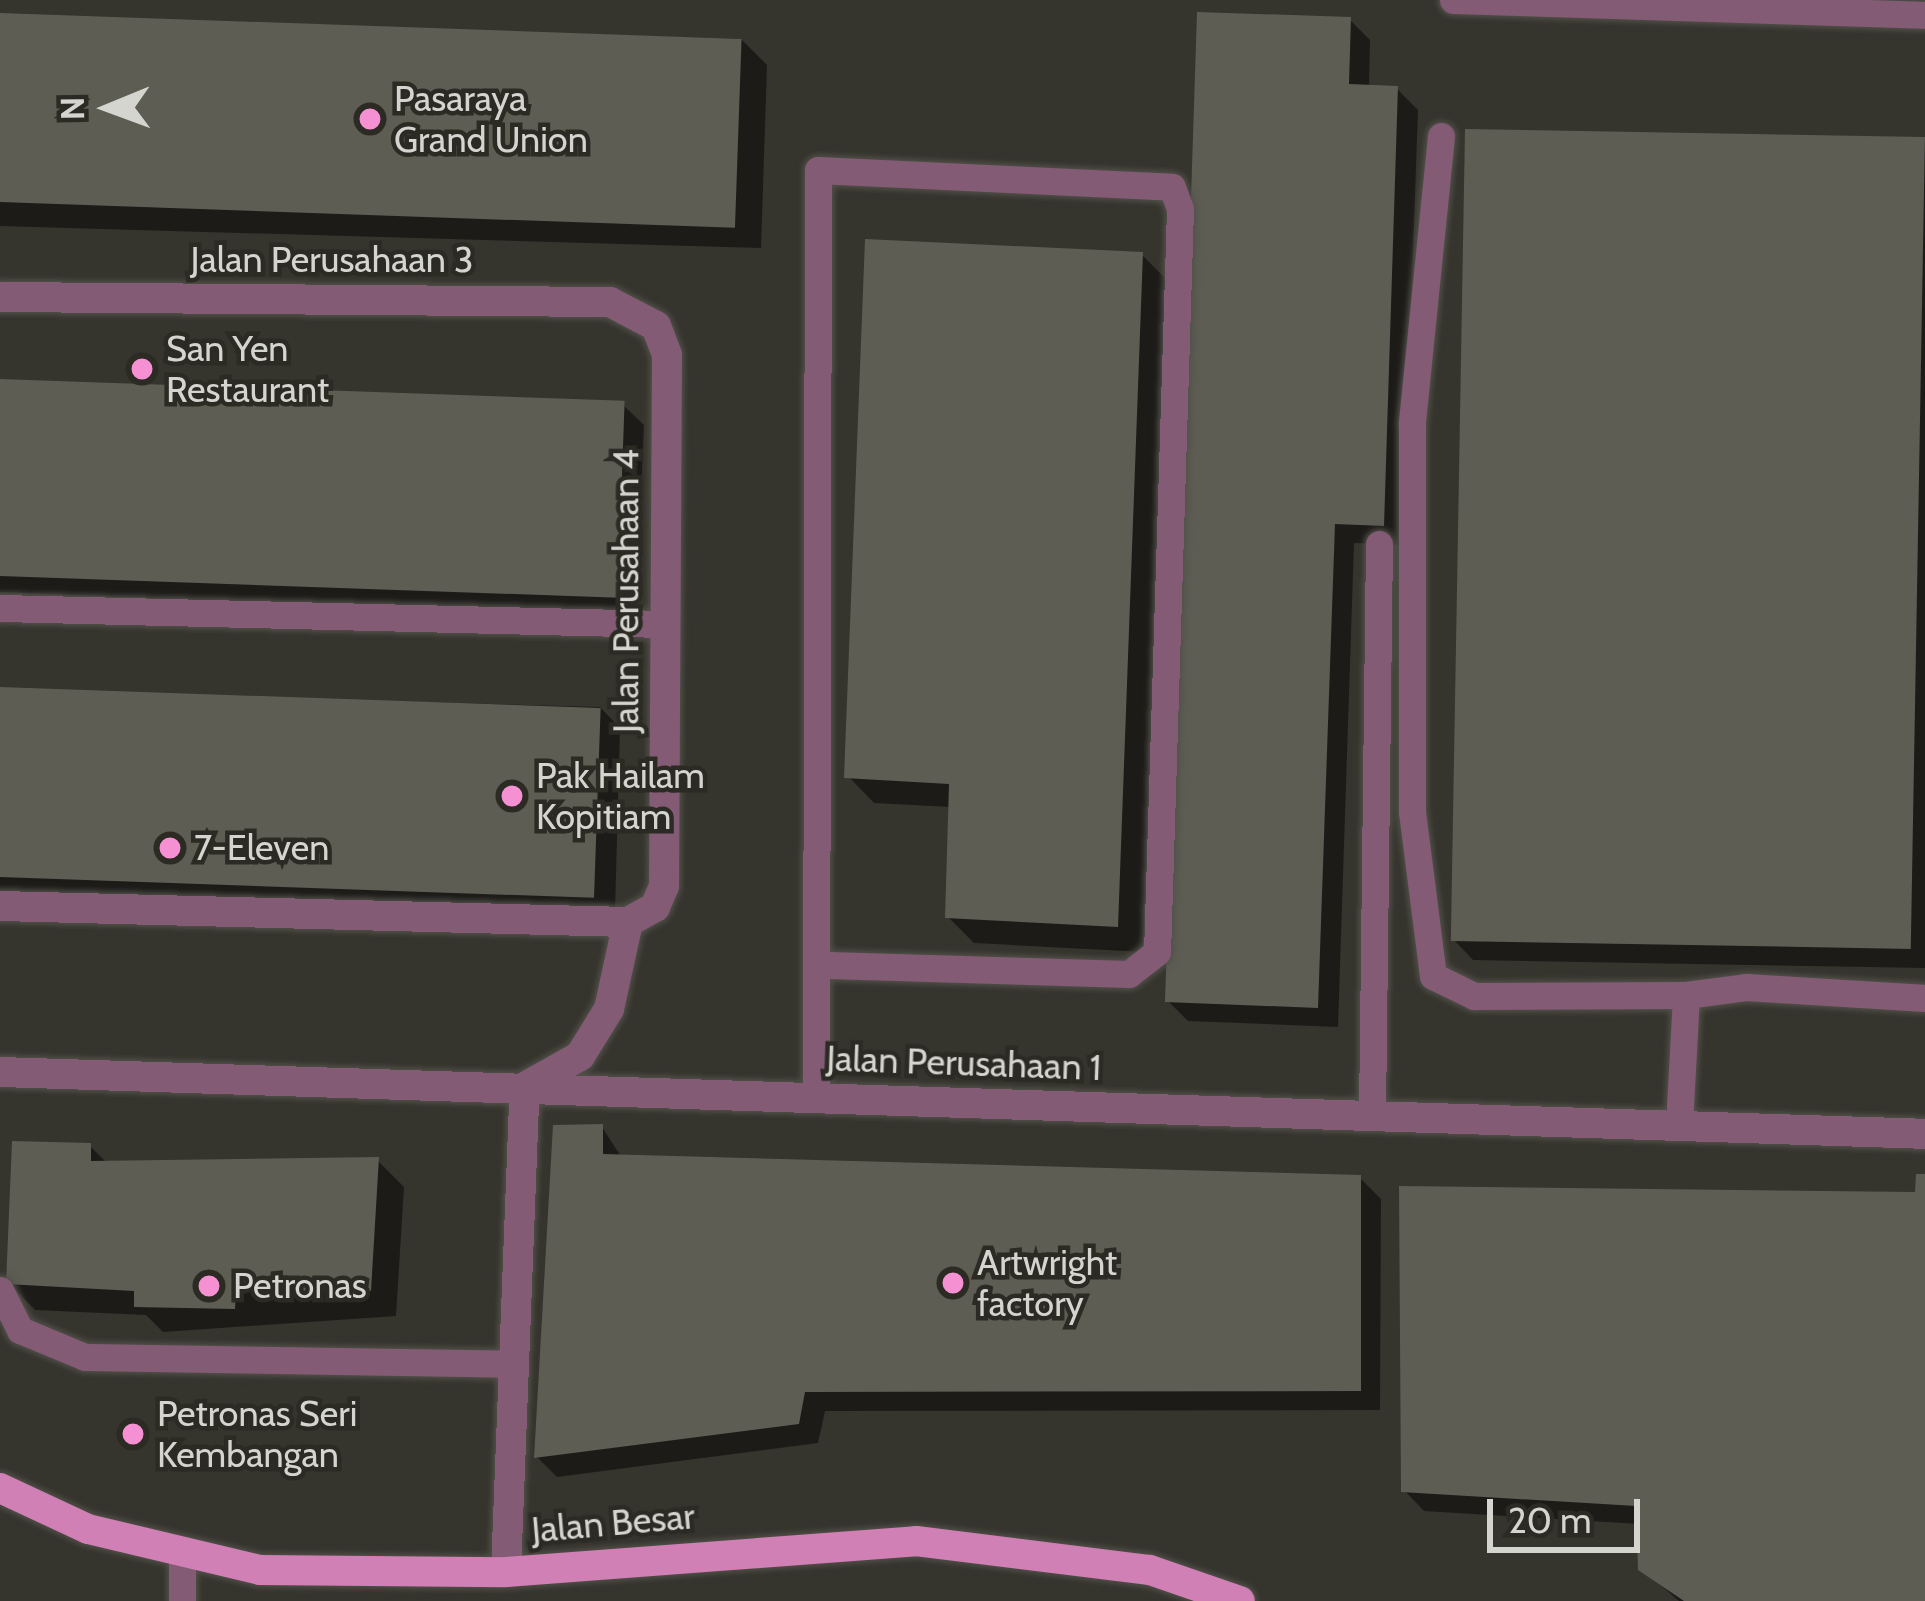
<!DOCTYPE html>
<style>
body{margin:0}
#map{position:relative;width:1925px;height:1601px;overflow:hidden;background:#35342d;font-family:Cabin,sans-serif}
div>[style]{position:absolute}
[style*='--x']{left:calc(var(--x)*1px);top:calc(var(--y)*1px);width:calc(var(--w)*1px);rotate:calc(var(--a)*1deg)}
.shadow>*{inset:0;background:#0007}
.building>*{inset:0;background:#5d5d54;transform-origin:0 0}
.roads{filter:drop-shadow(0 0 3px #52514a) drop-shadow(0 0 3px #52514a)}
.lane>*{height:27px;margin:-13.5px;padding:0 13.5px;transform-origin:13.5px;border-radius:13.5px;background:#845b75}
.street>*{height:30px;margin:-15px;padding:0 15px;transform-origin:15px;border-radius:15px;background:#845b75}
.primary>*{height:30px;margin:-15px;padding:0 15px;transform-origin:15px;border-radius:15px;background:#d180b5}
.dots>*{width:33px;height:33px;translate:-50% -50%;box-sizing:border-box;border:6px solid #2b2a23;border-radius:50%}
span{translate:-50% -50%;white-space:nowrap;text-align:center;line-height:1.15;-webkit-text-stroke:9px #2b2a23;paint-order:stroke}
.poi-label{font-size:36px;color:#d5d5d0}
.left{translate:0 -50%;text-align:left}
.street-label{font-size:36px;color:#d5d5d0}
.north{position:absolute;left:48px;top:48px;width:120px;height:120px;-webkit-text-stroke:9px #2b2a23;paint-order:stroke;rotate:269deg;font-size:33px;font-weight:700;line-height:48px;text-align:center;color:#d5d5d0}
.north::after{content:'';display:block;margin:auto;width:42px;height:54px;background:#d5d5d0;clip-path:polygon(50% 0,100% 100%,50% 72%,0 100%)}
.scale{position:absolute;left:1487px;top:1499px;width:153px;height:54px;box-sizing:border-box;border:6px solid #d5d5d0;border-top:0;padding-left:15px;font-size:36px;line-height:42px;white-space:nowrap;color:#d5d5d0;-webkit-text-stroke:9px #2b2a23;paint-order:stroke}
</style>
<div id="map">
<div class="shadow">
<i style="clip-path:polygon(0 16px,741px 39px,767px 65px,761px 248px,0 226px)"></i>
<i style="clip-path:polygon(1350px 20px,1370px 40px,1369px 88px,1397px 89px,1418px 110px,1403px 545px,1354px 543px,1338px 1027px,1188px 1021px,1168px 1001px)"></i>
<i style="clip-path:polygon(1925px 140px,1925px 968px,1473px 960px,1453px 939px)"></i>
<i style="clip-path:polygon(1142px 255px,1168px 281px,1143px 952px,974px 943px,948px 917px,951px 807px,874px 803px,848px 776px)"></i>
<i style="clip-path:polygon(0 383px,623px 405px,644px 425px,636px 618px,0 592px)"></i>
<i style="clip-path:polygon(0 690px,600px 707px,620px 728px,615px 912px,0 897px)"></i>
<i style="clip-path:polygon(602px 1127px,622px 1158px,1360px 1178px,1381px 1199px,1380px 1410px,825px 1411px,818px 1443px,557px 1477px,537px 1457px)"></i>
<i style="clip-path:polygon(90px 1146px,108px 1164px,377px 1160px,404px 1187px,396px 1316px,163px 1332px,146px 1315px,35px 1310px,9px 1283px)"></i>
<i style="clip-path:polygon(1925px 1177px,1925px 1601px,1679px 1601px,1641px 1568px,1639px 1524px,1424px 1511px,1404px 1490px,1918px 1195px)"></i>
</div>
<div class="building">
<i style="clip-path:polygon(1197px 12px,1351px 17px,1349px 84px,1398px 86px,1384px 526px,1335px 524px,1318px 1008px,1165px 1002px)"></i>
<i style="left:0;top:13px;width:742px;height:189px;rotate:2deg"></i>
<i style="left:1465px;top:129px;width:460px;height:812px;rotate:1deg"></i>
<i style="clip-path:polygon(865px 239px,1143px 252px,1118px 927px,945px 918px,949px 784px,844px 778px)"></i>
<i style="left:0;top:379px;width:625px;height:197px;rotate:2deg"></i>
<i style="left:0;top:687px;width:601px;height:190px;rotate:2deg"></i>
<i style="clip-path:polygon(603px 1124px,603px 1154px,1361px 1175px,1361px 1391px,805px 1392px,799px 1424px,534px 1458px,553px 1125px)"></i>
<i style="clip-path:polygon(12px 1141px,91px 1143px,91px 1161px,379px 1157px,371px 1291px,236px 1292px,235px 1309px,134px 1307px,134px 1291px,6px 1284px)"></i>
<i style="clip-path:polygon(1916px 1174px,1925px 1174px,1925px 1601px,1684px 1601px,1638px 1570px,1636px 1506px,1401px 1492px,1399px 1186px,1915px 1192px)"></i>
</div>
<div class="roads">
<div class="lane">
<i style="--x:1453;--y:0;--w:472;--a:1.8"></i>
<i style="--x:1441;--y:136;--w:288;--a:95.8"></i>
<i style="--x:1412;--y:423;--w:389;--a:90"></i>
<i style="--x:1412;--y:812;--w:165;--a:82.7"></i>
<i style="--x:1433;--y:976;--w:46;--a:26"></i>
<i style="--x:1474;--y:996;--w:212;--a:-0.3"></i>
<i style="--x:0;--y:608;--w:664;--a:1.38"></i>
<i style="--x:816;--y:1099;--w:929;--a:-89.88"></i>
<i style="--x:818;--y:170;--w:354;--a:2.7"></i>
<i style="--x:1172;--y:187;--w:23;--a:70"></i>
<i style="--x:1180;--y:209;--w:743;--a:91.77"></i>
<i style="--x:1157;--y:952;--w:36;--a:142"></i>
<i style="--x:1129;--y:974;--w:309;--a:-178.3"></i>
<i style="--x:1372;--y:1114;--w:570;--a:-89.3"></i>
<i style="--x:1679;--y:1125;--w:130;--a:-86.9"></i>
<i style="--x:1686;--y:995;--w:62;--a:-7.5"></i>
<i style="--x:1747;--y:987;--w:178;--a:3.5"></i>
<i style="--x:0;--y:1290;--w:45;--a:63.4"></i>
<i style="--x:20;--y:1330;--w:70;--a:22.6"></i>
<i style="--x:85;--y:1357;--w:429;--a:0.9"></i>
<i style="--x:182;--y:1556;--w:45;--a:90"></i>
</div>
<div class="street">
<i style="--x:0;--y:297;--w:610;--a:0.47"></i>
<i style="--x:610;--y:302;--w:52;--a:27.6"></i>
<i style="--x:656;--y:326;--w:31;--a:69"></i>
<i style="--x:667;--y:355;--w:531;--a:90.32"></i>
<i style="--x:664;--y:886;--w:23;--a:113"></i>
<i style="--x:655;--y:907;--w:31;--a:151"></i>
<i style="--x:628;--y:922;--w:89;--a:102.3"></i>
<i style="--x:609;--y:1009;--w:55;--a:121.7"></i>
<i style="--x:580;--y:1056;--w:63;--a:150.6"></i>
<i style="--x:0;--y:906;--w:628;--a:1.46"></i>
<i style="--x:0;--y:1072;--w:1926;--a:1.84"></i>
<i style="--x:506;--y:1572;--w:485;--a:-87.8"></i>
</div>
<div class="primary">
<i style="--x:0;--y:1488;--w:97;--a:25"></i>
<i style="--x:88;--y:1529;--w:177;--a:13.4"></i>
<i style="--x:260;--y:1570;--w:246;--a:0.5"></i>
<i style="--x:506;--y:1572;--w:411;--a:-4.3"></i>
<i style="--x:916;--y:1541;--w:236;--a:7.1"></i>
<i style="--x:1150;--y:1570;--w:95;--a:19"></i>
</div>
</div>
<div class="dots">
<i style="left:370px;top:119px;background:#f591d2"></i>
<i style="left:142px;top:369px;background:#f591d2"></i>
<i style="left:512px;top:796px;background:#f591d2"></i>
<i style="left:170px;top:848px;background:#f591d2"></i>
<i style="left:953px;top:1283px;background:#f591d2"></i>
<i style="left:209px;top:1286px;background:#f591d2"></i>
<i style="left:133px;top:1434px;background:#f591d2"></i>
</div>
<div class="poi-label">
<span class="left" style="left:394px;top:119px">Pasaraya<br>Grand Union</span>
<span class="left" style="left:166px;top:369px">San Yen<br>Restaurant</span>
<span class="left" style="left:536px;top:796px">Pak Hailam<br>Kopitiam</span>
<span class="left" style="left:194px;top:848px">7-Eleven</span>
<span class="left" style="left:977px;top:1283px">Artwright<br>factory</span>
<span class="left" style="left:233px;top:1286px">Petronas</span>
<span class="left" style="left:157px;top:1434px">Petronas Seri<br>Kembangan</span>
</div>
<div class="street-label">
<span style="left:332px;top:260px">Jalan Perusahaan 3</span>
<span style="left:626px;top:591px;rotate:-90deg">Jalan Perusahaan 4</span>
<span style="left:964px;top:1063px;rotate:2deg">Jalan Perusahaan 1</span>
<span style="left:613px;top:1523px;rotate:-5deg">Jalan Besar</span>
</div>
<div class="north">N</div>
<div class="scale">20 m</div>
</div>
